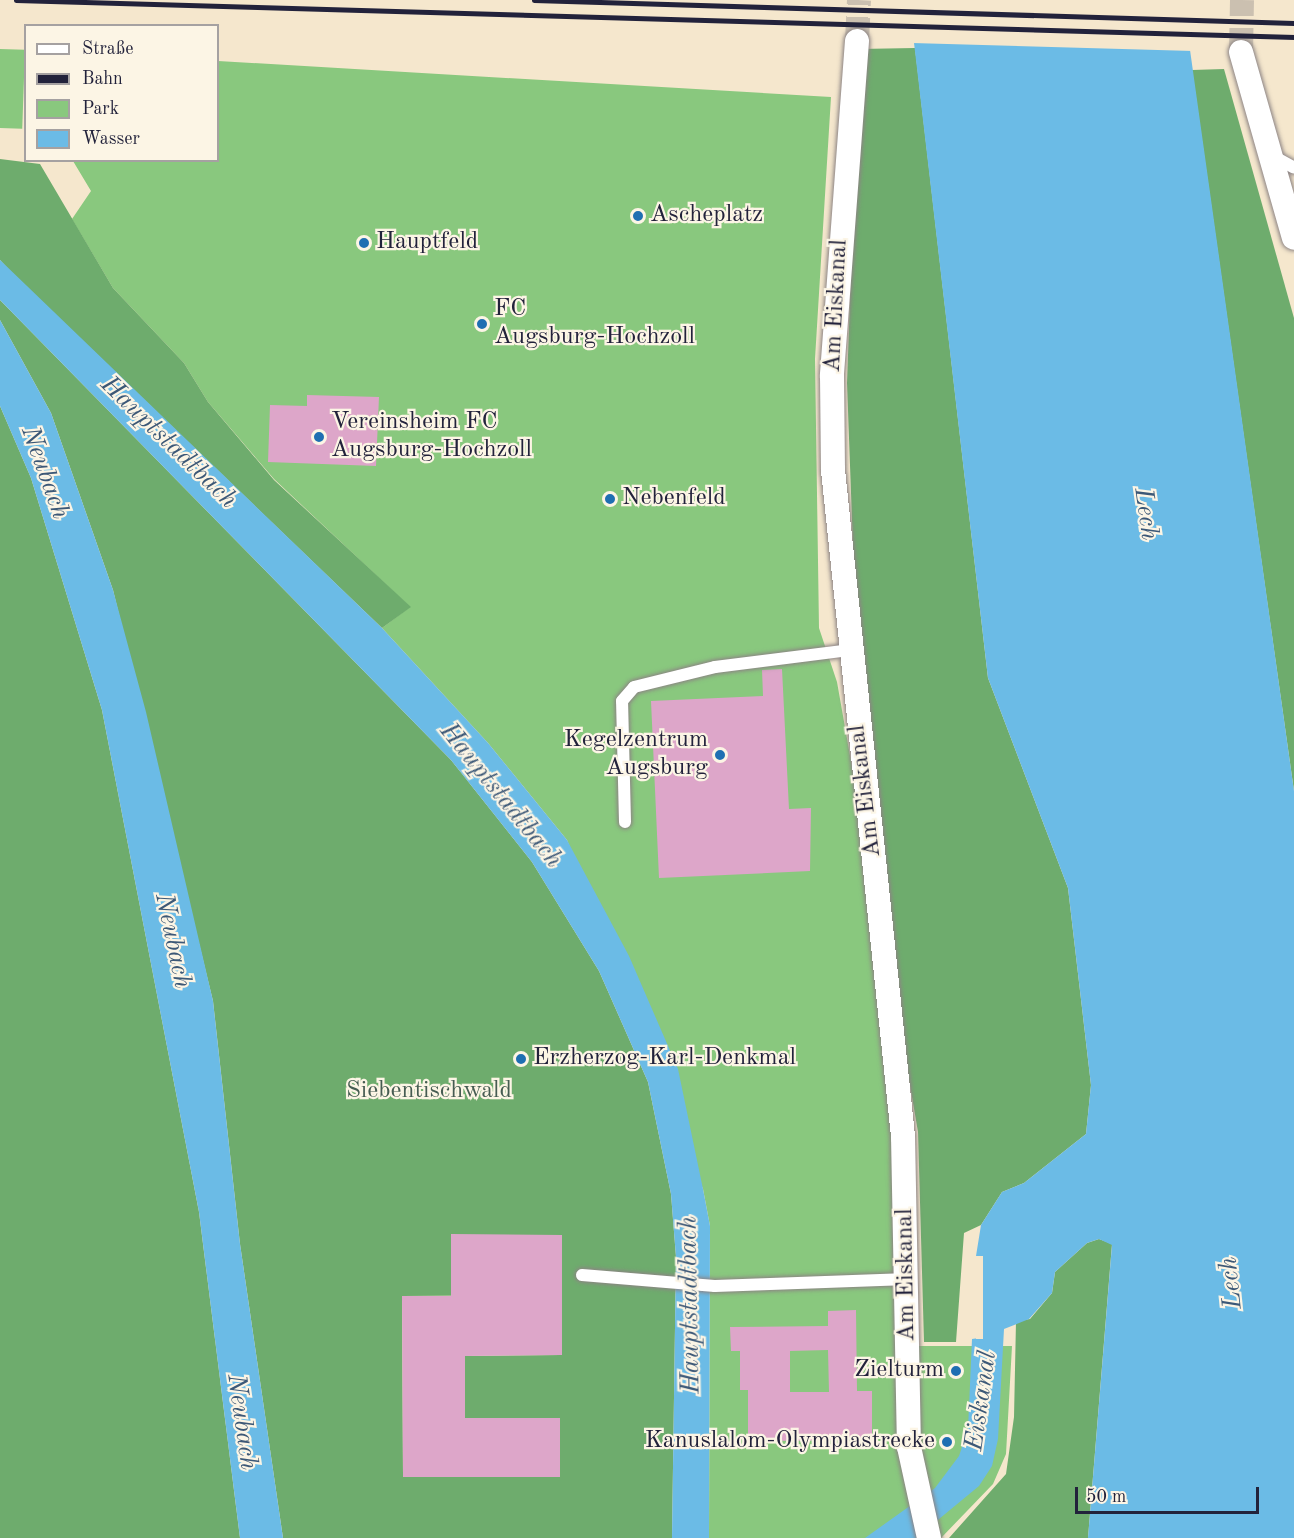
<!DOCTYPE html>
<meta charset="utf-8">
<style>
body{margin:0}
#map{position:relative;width:1294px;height:1538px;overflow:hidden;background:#f5e7cd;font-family:"Old Standard TT",serif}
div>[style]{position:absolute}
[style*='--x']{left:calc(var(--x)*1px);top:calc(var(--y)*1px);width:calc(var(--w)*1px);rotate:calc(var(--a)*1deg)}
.green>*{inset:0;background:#89c87e;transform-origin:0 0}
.forest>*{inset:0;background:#6eac6d}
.water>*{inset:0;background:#6bbbe6}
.pier>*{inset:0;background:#f5e7cd;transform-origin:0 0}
.building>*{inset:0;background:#dda6c9}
.minor-tunnel>*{height:24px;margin-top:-12px;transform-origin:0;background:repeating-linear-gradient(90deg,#cbc0b0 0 24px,transparent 0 36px)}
.roads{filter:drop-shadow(0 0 2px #8c8484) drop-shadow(0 0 2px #8c8484)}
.service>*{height:12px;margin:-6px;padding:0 6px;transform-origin:6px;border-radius:6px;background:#fff}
.minor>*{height:24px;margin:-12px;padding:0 12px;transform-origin:12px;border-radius:12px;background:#fff}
.rail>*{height:4.5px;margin:-2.25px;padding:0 2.25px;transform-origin:2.25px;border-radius:2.25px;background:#22223b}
.dots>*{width:16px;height:16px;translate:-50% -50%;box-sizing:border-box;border:3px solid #fcf5e5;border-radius:50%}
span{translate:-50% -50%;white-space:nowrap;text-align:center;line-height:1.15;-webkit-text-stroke:4.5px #fcf5e5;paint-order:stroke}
.poi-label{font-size:24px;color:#22223b}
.left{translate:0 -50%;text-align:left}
.right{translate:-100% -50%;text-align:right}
.street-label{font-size:24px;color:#22223b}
.park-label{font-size:24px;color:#465c52}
.water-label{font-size:26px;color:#3c5877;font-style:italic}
.legend{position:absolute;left:24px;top:24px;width:195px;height:138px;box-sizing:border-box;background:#fcf5e5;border:2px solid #a5a1a1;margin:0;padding:8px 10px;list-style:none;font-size:18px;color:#22223b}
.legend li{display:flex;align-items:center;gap:12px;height:30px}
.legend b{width:30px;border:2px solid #a5a1a1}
.scale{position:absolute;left:1075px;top:1487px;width:184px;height:27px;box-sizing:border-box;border:3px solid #22223b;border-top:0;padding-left:8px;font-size:18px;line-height:21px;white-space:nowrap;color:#22223b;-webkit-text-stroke:4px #fcf5e5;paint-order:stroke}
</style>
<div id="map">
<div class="green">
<i style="left:0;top:49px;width:25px;height:79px;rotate:2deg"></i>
<i style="clip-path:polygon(218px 61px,831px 97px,815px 359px,819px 628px,837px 682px,874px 891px,901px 1149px,904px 1346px,1012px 1346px,1006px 1454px,993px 1484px,941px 1538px,709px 1538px,710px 1226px,703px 1189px,567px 840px,488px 743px,382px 628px,410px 607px,274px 479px,208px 402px,184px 363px,113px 288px,72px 219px,91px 191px,73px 161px,218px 160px)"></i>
</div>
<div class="forest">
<i style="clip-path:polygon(915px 48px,988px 678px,1068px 888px,1091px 1085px,1086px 1134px,1024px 1183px,1002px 1192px,981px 1225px,964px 1233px,956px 1342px,924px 1342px,918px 1132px,901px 1033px,856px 630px,847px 383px,859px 49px)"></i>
<i style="clip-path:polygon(1224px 69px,1294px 318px,1294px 791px,1192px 70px)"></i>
<i style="clip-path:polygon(0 159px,40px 164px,113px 288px,184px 363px,208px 402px,274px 480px,411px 607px,382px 628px,11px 272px,0 260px)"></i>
<i style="clip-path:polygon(evenodd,0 300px,451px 760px,532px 862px,599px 971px,648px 1082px,671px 1194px,676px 1257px,672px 1538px,283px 1538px,240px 1244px,213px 1001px,113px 590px,51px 413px,0 320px,0 300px,561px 1295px,561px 1355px,465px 1356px,465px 1418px,560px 1418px,560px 1476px,403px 1477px,402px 1296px,561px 1295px)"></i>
<i style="clip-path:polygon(0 406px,31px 478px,102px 710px,199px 1212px,240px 1538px,0 1538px)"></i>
<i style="clip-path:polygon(1099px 1239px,1112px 1244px,1088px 1538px,949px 1538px,1006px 1474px,1014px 1417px,1016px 1321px,1030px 1319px,1052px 1293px,1055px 1272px,1087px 1243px)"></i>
</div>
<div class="water">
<i style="clip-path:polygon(909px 0,1183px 0,1294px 791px,1294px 1538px,1088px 1538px,1112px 1245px,1099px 1239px,1087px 1243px,1055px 1272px,1052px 1293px,1029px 1319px,1004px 1329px,998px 1439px,992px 1466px,979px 1486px,916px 1538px,865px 1538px,935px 1488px,959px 1456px,968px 1429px,972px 1339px,979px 1338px,982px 1256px,976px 1256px,981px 1225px,1002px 1192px,1024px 1183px,1086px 1134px,1091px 1085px,1068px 888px,988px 678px)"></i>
<i style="clip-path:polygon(0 260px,382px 628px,488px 743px,567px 840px,629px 956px,678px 1069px,703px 1189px,710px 1226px,709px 1538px,672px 1538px,676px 1257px,671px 1194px,648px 1082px,599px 971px,532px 862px,451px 760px,0 300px)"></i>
<i style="clip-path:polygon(0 320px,51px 413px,113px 590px,146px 712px,213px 1001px,240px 1244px,283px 1538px,240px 1538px,199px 1212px,102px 710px,31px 478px,0 406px)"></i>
</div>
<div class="pier">
<i style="clip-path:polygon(906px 0,1186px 0,1193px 51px,912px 43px)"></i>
<i style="left:976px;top:1256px;width:7px;height:83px"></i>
</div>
<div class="building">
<i style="clip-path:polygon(307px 395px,379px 397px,376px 466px,268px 462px,270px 405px,307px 406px)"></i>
<i style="clip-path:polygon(782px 669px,789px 809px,811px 808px,810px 871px,659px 878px,651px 701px,763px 696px,762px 670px)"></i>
<i style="clip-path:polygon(451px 1234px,562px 1235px,562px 1355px,465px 1356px,465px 1418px,560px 1418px,560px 1477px,403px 1477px,402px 1296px,451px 1296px)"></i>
<i style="clip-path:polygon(evenodd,856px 1310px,857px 1391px,872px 1391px,872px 1440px,748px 1441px,748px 1390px,740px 1390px,740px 1351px,731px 1351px,730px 1327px,828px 1326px,828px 1311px,856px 1310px,828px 1350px,829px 1392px,790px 1392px,790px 1351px,828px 1350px)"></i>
</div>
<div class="minor-tunnel">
<i style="--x:857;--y:41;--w:41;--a:-87.2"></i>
<i style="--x:1241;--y:52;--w:52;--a:-88.9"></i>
</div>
<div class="roads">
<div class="service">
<i style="--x:1271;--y:155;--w:26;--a:29"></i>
<i style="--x:625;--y:822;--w:121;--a:-91.4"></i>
<i style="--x:622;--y:701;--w:18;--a:-49"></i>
<i style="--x:634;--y:687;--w:83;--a:-13.9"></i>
<i style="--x:715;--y:667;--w:135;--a:-7.2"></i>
<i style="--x:582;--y:1275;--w:133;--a:4.7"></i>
<i style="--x:715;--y:1286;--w:193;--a:-2.1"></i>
</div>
<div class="minor">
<i style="--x:857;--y:41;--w:336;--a:94.3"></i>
<i style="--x:832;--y:376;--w:94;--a:89.4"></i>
<i style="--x:833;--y:470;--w:670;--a:84"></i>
<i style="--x:903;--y:1136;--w:311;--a:88.9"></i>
<i style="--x:909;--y:1447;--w:93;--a:77.6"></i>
<i style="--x:1241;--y:52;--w:193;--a:74.1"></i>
</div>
</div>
<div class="rail">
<i style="--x:16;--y:0;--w:1279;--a:1.66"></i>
<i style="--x:534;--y:0;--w:760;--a:1.73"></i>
</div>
<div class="dots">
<i style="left:638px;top:216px;background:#1f6fb2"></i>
<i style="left:364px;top:243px;background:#1f6fb2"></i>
<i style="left:482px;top:324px;background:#1f6fb2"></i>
<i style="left:319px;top:437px;background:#1f6fb2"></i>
<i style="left:610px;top:499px;background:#1f6fb2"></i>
<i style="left:720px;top:755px;background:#1f6fb2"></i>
<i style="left:521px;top:1059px;background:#1f6fb2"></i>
<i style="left:956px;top:1371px;background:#1f6fb2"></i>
<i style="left:947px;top:1442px;background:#1f6fb2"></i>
</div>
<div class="poi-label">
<span class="left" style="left:650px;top:216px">Ascheplatz</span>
<span class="left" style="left:376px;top:243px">Hauptfeld</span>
<span class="left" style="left:494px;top:324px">FC<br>Augsburg-Hochzoll</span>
<span class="left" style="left:331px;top:437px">Vereinsheim FC<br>Augsburg-Hochzoll</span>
<span class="left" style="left:622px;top:499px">Nebenfeld</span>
<span class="right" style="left:708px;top:755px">Kegelzentrum<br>Augsburg</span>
<span class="left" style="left:533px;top:1059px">Erzherzog-Karl-Denkmal</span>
<span class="right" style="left:944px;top:1371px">Zielturm</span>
<span class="right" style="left:935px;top:1442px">Kanuslalom-Olympiastrecke</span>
</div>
<div class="street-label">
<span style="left:837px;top:306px;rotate:-87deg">Am Eiskanal</span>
<span style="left:866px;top:791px;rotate:-97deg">Am Eiskanal</span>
<span style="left:907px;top:1275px;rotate:-91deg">Am Eiskanal</span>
</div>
<div class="park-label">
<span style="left:429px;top:1092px">Siebentischwald</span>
</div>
<div class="water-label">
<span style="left:168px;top:443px;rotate:44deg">Hauptstadtbach</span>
<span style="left:44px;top:473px;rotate:70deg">Neubach</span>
<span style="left:1145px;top:514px;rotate:82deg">Lech</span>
<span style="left:500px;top:796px;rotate:51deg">Hauptstadtbach</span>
<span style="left:172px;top:941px;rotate:78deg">Neubach</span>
<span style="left:1232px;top:1283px;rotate:-96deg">Lech</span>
<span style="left:691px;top:1305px;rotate:-91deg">Hauptstadtbach</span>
<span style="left:982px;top:1401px;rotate:-82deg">Eiskanal</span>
<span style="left:241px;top:1422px;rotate:82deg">Neubach</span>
</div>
<ul class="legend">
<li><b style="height:8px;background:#fff"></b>Straße</li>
<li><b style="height:8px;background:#22223b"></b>Bahn</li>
<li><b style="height:16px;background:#89c87e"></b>Park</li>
<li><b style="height:16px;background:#6bbbe6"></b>Wasser</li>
</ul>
<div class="scale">50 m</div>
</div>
